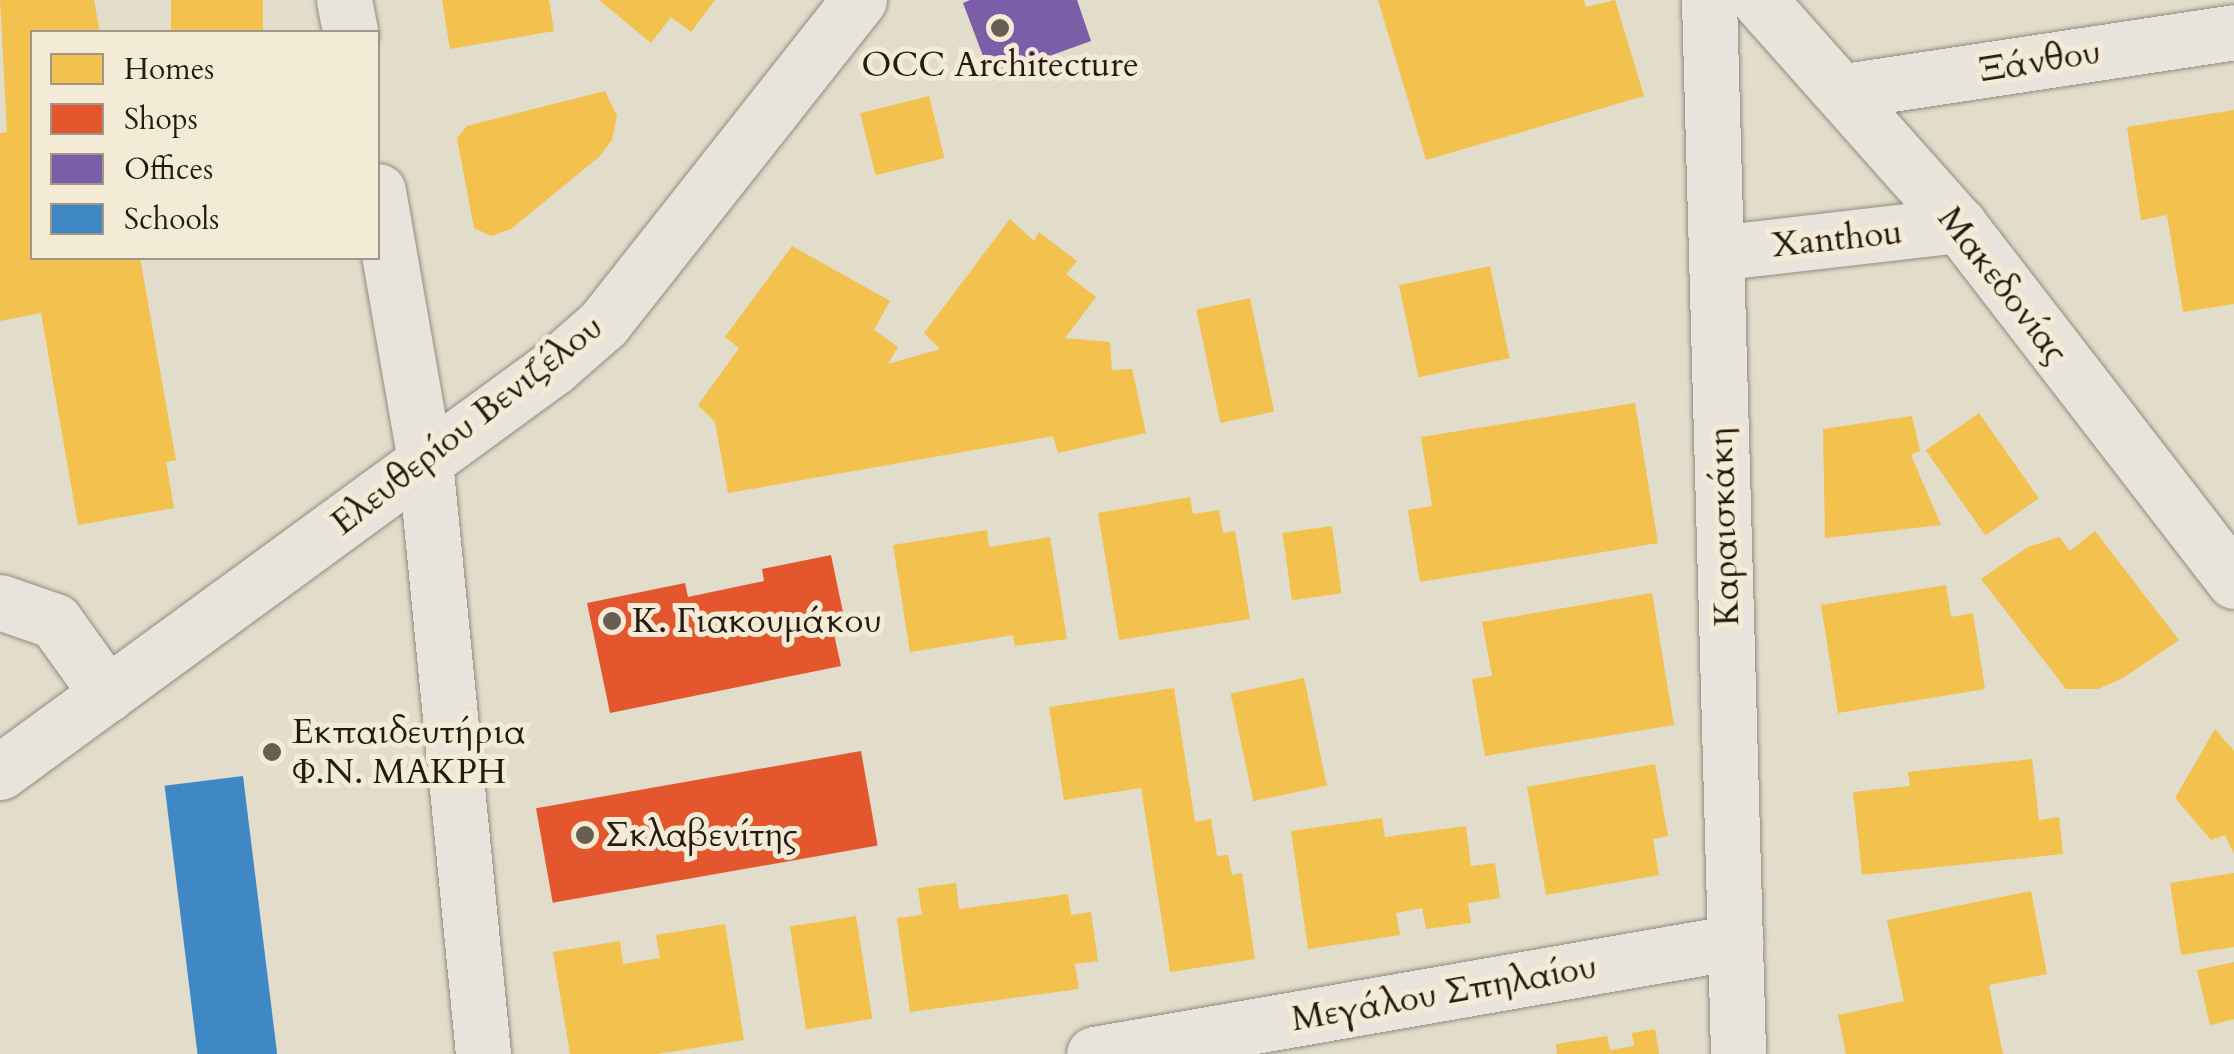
<!DOCTYPE html>
<meta charset="utf-8">
<style>
body{margin:0}
#map{position:relative;width:2234px;height:1054px;overflow:hidden;background:#e2dcca;font-family:Cardo,serif}
div>[style]{position:absolute}
[style*='--x']{left:calc(var(--x)*1px);top:calc(var(--y)*1px);width:calc(var(--w)*1px);rotate:calc(var(--a)*1deg)}
.homes>*{inset:0;background:#f2c14e;transform-origin:0 0}
.shops>*{inset:0;background:#e4572e;transform-origin:0 0}
.offices>*{inset:0;background:#7b5ea7}
.schools>*{inset:0;background:#3f88c5;transform-origin:0 0}
.roads{filter:drop-shadow(0 0 2px #918c81) drop-shadow(0 0 2px #918c81)}
.minor>*{height:55px;margin:-27.5px;padding:0 27.5px;transform-origin:27.5px;border-radius:27.5px;background:#e8e4dc}
.tertiary>*{height:55px;margin:-27.5px;padding:0 27.5px;transform-origin:27.5px;border-radius:27.5px;background:#e8e4dc}
.dots>*{width:28px;height:28px;translate:-50% -50%;box-sizing:border-box;border:5px solid #f3ebd5;border-radius:50%}
span{translate:-50% -50%;white-space:nowrap;text-align:center;line-height:1.15;-webkit-text-stroke:10px #f3ebd5;paint-order:stroke}
.street-label{font-size:35px;color:#261912}
.poi-label{font-size:35px;color:#261912}
.left{translate:0 -50%;text-align:left}
.legend{position:absolute;left:30px;top:30px;width:350px;height:230px;box-sizing:border-box;background:#f3ebd5;border:2px solid #a19787;margin:0;padding:12px 18px;list-style:none;font-size:30px;color:#261912}
.legend li{display:flex;align-items:center;gap:20px;height:50px}
.legend b{width:50px;border:2px solid #a19787}
</style>
<div id="map">
<div class="homes">
<i style="clip-path:polygon(0 0,94px 0,100px 32px,32px 32px,32px 258px,140px 258px,176px 460px,166px 462px,174px 508px,78px 525px,41px 313px,0 321px,0 133px,7px 132px)"></i>
<i style="left:171px;top:0;width:92px;height:33px"></i>
<i style="clip-path:polygon(442px 0,549px 0,554px 31px,450px 49px)"></i>
<i style="clip-path:polygon(599px 0,715px 0,691px 32px,671px 17px,651px 43px)"></i>
<i style="clip-path:polygon(1378px 0,1584px 0,1586px 7px,1615px 0,1644px 96px,1426px 160px)"></i>
<i style="clip-path:polygon(605px 91px,617px 116px,612px 140px,599px 157px,511px 229px,491px 236px,474px 228px,457px 138px,467px 126px)"></i>
<i style="left:929px;top:96px;width:64px;height:71px;rotate:76deg"></i>
<i style="clip-path:polygon(2234px 110px,2234px 304px,2183px 312px,2167px 215px,2141px 220px,2127px 127px)"></i>
<i style="clip-path:polygon(1010px 219px,1034px 241px,1039px 232px,1077px 261px,1066px 274px,1096px 297px,1065px 338px,1110px 342px,1112px 370px,1132px 369px,1146px 433px,1058px 453px,1053px 436px,728px 493px,715px 422px,698px 405px,739px 348px,725px 337px,792px 246px,890px 301px,874px 330px,898px 347px,888px 364px,940px 349px,924px 333px)"></i>
<i style="left:1490px;top:266px;width:94px;height:93px;rotate:78deg"></i>
<i style="left:1250px;top:298px;width:116px;height:55px;rotate:78deg"></i>
<i style="clip-path:polygon(1635px 403px,1658px 543px,1420px 582px,1408px 510px,1432px 506px,1421px 437px)"></i>
<i style="left:1979px;top:413px;width:104px;height:65px;rotate:55deg"></i>
<i style="clip-path:polygon(1912px 416px,1920px 451px,1911px 455px,1941px 525px,1825px 538px,1823px 429px)"></i>
<i style="clip-path:polygon(1190px 497px,1193px 514px,1219px 510px,1223px 533px,1235px 531px,1250px 619px,1119px 640px,1098px 513px)"></i>
<i style="left:1332px;top:526px;width:68px;height:50px;rotate:82deg"></i>
<i style="clip-path:polygon(987px 530px,989px 547px,1050px 537px,1067px 639px,1015px 646px,1013px 635px,910px 652px,893px 545px)"></i>
<i style="clip-path:polygon(2095px 531px,2179px 640px,2123px 678px,2098px 689px,2066px 689px,1981px 579px,2028px 547px,2059px 537px,2070px 551px)"></i>
<i style="clip-path:polygon(1946px 585px,1951px 617px,1973px 613px,1985px 689px,1838px 713px,1821px 605px)"></i>
<i style="clip-path:polygon(1652px 593px,1674px 725px,1485px 756px,1472px 679px,1492px 676px,1482px 622px)"></i>
<i style="left:1304px;top:678px;width:110px;height:75px;rotate:78deg"></i>
<i style="clip-path:polygon(1174px 688px,1195px 822px,1211px 819px,1217px 856px,1228px 855px,1232px 875px,1242px 873px,1255px 959px,1170px 972px,1141px 788px,1064px 800px,1049px 707px)"></i>
<i style="clip-path:polygon(2215px 729px,2234px 751px,2234px 854px,2225px 835px,2211px 840px,2175px 798px)"></i>
<i style="clip-path:polygon(2032px 759px,2039px 820px,2059px 817px,2063px 854px,1862px 875px,1853px 792px,1910px 786px,1908px 772px)"></i>
<i style="clip-path:polygon(1655px 764px,1668px 836px,1653px 839px,1659px 875px,1546px 895px,1527px 787px)"></i>
<i style="clip-path:polygon(1382px 818px,1385px 837px,1466px 826px,1471px 866px,1495px 863px,1500px 898px,1468px 903px,1471px 923px,1426px 929px,1422px 908px,1396px 913px,1400px 935px,1308px 949px,1291px 831px)"></i>
<i style="clip-path:polygon(2234px 873px,2234px 947px,2181px 955px,2170px 883px)"></i>
<i style="clip-path:polygon(956px 883px,959px 909px,1068px 894px,1071px 915px,1091px 912px,1098px 961px,1075px 964px,1079px 989px,910px 1012px,897px 918px,922px 915px,918px 888px)"></i>
<i style="clip-path:polygon(2031px 891px,2047px 974px,1989px 985px,2003px 1054px,1846px 1054px,1838px 1015px,1904px 1001px,1887px 920px)"></i>
<i style="left:856px;top:916px;width:104px;height:67px;rotate:81deg"></i>
<i style="clip-path:polygon(725px 924px,744px 1040px,657px 1054px,570px 1054px,553px 952px,620px 941px,623px 964px,660px 958px,656px 935px)"></i>
<i style="clip-path:polygon(2234px 962px,2234px 1019px,2210px 1025px,2197px 970px)"></i>
<i style="clip-path:polygon(1655px 1029px,1659px 1054px,1557px 1054px,1556px 1044px,1607px 1036px,1610px 1050px,1634px 1046px,1632px 1033px)"></i>
</div>
<div class="shops">
<i style="clip-path:polygon(831px 555px,844px 617px,831px 620px,841px 666px,610px 713px,587px 603px,685px 583px,688px 597px,764px 581px,762px 569px)"></i>
<i style="left:861px;top:751px;width:96px;height:330px;rotate:80deg"></i>
</div>
<div class="offices">
<i style="clip-path:polygon(970px 0,1077px 0,1091px 41px,991px 77px,963px 3px)"></i>
</div>
<div class="schools">
<i style="left:243px;top:776px;width:280px;height:79px;rotate:83deg"></i>
</div>
<div class="roads">
<div class="minor">
<i style="--x:344;--y:0;--w:33;--a:79"></i>
<i style="--x:1709;--y:0;--w:1054;--a:88.42"></i>
<i style="--x:1845;--y:91;--w:393;--a:-8.6"></i>
<i style="--x:378;--y:191;--w:274;--a:80.1"></i>
<i style="--x:425;--y:461;--w:596;--a:84.41"></i>
<i style="--x:1716;--y:253;--w:245;--a:-6.6"></i>
<i style="--x:0;--y:602;--w:58;--a:19.1"></i>
<i style="--x:55;--y:621;--w:90;--a:54.5"></i>
<i style="--x:1094;--y:1054;--w:651;--a:-9.91"></i>
</div>
<div class="tertiary">
<i style="--x:1759;--y:0;--w:301;--a:48.4"></i>
<i style="--x:1959;--y:225;--w:450;--a:52.3"></i>
<i style="--x:0;--y:772;--w:686;--a:-36.17"></i>
<i style="--x:554;--y:367;--w:65;--a:-41.3"></i>
<i style="--x:603;--y:324;--w:413;--a:-51.7"></i>
</div>
</div>
<div class="dots">
<i style="left:1000px;top:28px;background:#685d52"></i>
<i style="left:612px;top:621px;background:#685d52"></i>
<i style="left:272px;top:752px;background:#685d52"></i>
<i style="left:585px;top:835px;background:#685d52"></i>
</div>
<div class="street-label">
<span style="left:2040px;top:61px;rotate:-9deg">Ξάνθου</span>
<span style="left:1837px;top:239px;rotate:-6deg">Xanthou</span>
<span style="left:2003px;top:285px;rotate:52deg">Μακεδονίας</span>
<span style="left:467px;top:425px;rotate:-38deg">Ελευθερίου Βενιζέλου</span>
<span style="left:1724px;top:527px;rotate:-92deg">Καραισκάκη</span>
<span style="left:1444px;top:993px;rotate:-10deg">Μεγάλου Σπηλαίου</span>
</div>
<div class="poi-label">
<span style="left:1000px;top:65px">OCC Architecture</span>
<span class="left" style="left:632px;top:621px">Κ. Γιακουμάκου</span>
<span class="left" style="left:292px;top:752px">Εκπαιδευτήρια<br>Φ.Ν. ΜΑΚΡΗ</span>
<span class="left" style="left:605px;top:835px">Σκλαβενίτης</span>
</div>
<ul class="legend">
<li><b style="height:28px;background:#f2c14e"></b>Homes</li>
<li><b style="height:28px;background:#e4572e"></b>Shops</li>
<li><b style="height:28px;background:#7b5ea7"></b>Offices</li>
<li><b style="height:28px;background:#3f88c5"></b>Schools</li>
</ul>
</div>
